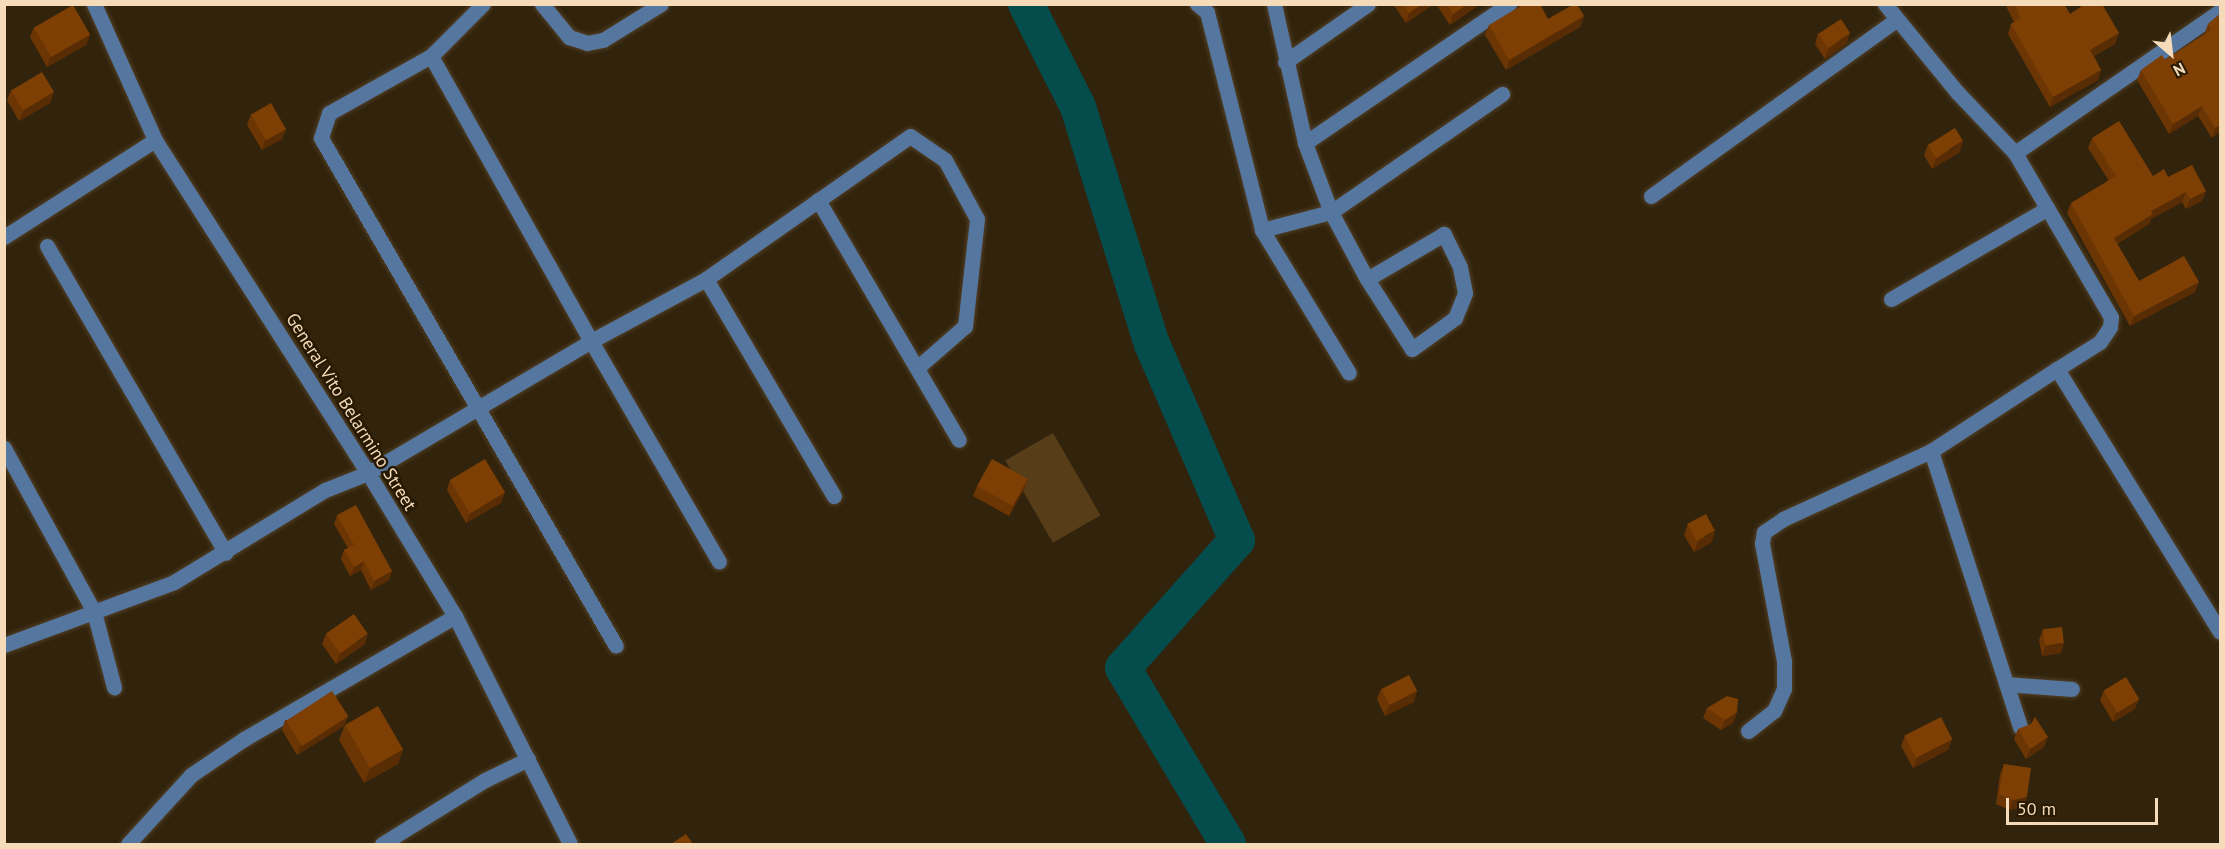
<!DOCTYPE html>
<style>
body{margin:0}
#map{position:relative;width:2225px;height:849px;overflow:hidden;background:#32230c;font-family:"PT Sans",sans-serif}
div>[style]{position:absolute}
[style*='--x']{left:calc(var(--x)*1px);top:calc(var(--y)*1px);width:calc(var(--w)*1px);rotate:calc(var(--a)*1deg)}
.green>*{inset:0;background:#573e19;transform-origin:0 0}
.river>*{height:36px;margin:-18px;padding:0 18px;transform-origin:18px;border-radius:18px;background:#044d4c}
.roads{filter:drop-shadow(0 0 2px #514028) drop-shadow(0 0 2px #514028)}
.minor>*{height:15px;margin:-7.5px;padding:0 7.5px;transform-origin:7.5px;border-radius:7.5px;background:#55769f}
.wall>*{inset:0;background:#6c3604}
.shaded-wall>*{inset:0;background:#582c04}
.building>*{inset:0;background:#7e3f05;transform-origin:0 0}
span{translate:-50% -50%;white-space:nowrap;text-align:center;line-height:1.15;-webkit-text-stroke:5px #281903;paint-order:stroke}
.street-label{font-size:18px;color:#f5dbb9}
.frame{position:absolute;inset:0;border:6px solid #f5dbb9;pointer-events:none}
.north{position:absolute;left:2141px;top:24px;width:60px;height:60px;-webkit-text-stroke:4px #281903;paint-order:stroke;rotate:152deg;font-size:16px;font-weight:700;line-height:24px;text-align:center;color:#f5dbb9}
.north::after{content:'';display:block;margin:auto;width:21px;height:27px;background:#f5dbb9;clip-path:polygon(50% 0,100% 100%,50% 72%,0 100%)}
.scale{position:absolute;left:2006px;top:798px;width:152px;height:27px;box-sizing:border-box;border:3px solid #f5dbb9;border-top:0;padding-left:8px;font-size:18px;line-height:21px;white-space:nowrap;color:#f5dbb9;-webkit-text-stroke:4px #281903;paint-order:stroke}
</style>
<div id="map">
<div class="green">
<i style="left:1053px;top:433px;width:95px;height:55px;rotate:60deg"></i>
</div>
<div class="river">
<i style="--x:1026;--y:4;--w:115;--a:63.2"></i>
<i style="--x:1078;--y:107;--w:248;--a:72.7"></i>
<i style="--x:1152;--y:344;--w:214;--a:66.6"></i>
<i style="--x:1237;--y:540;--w:171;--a:131.7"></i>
<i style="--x:1123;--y:668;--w:205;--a:59.2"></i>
</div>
<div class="roads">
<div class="minor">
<i style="--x:94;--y:4;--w:149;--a:65.8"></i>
<i style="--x:155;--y:140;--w:395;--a:57.4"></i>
<i style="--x:368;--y:473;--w:167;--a:58.7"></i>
<i style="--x:455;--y:616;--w:255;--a:63.2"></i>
<i style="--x:483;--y:4;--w:74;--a:135"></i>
<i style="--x:431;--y:56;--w:117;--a:150.8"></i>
<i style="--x:329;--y:113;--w:26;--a:108"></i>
<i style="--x:321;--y:138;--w:587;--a:59.86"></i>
<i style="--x:542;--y:4;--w:43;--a:50.7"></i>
<i style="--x:569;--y:37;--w:19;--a:18"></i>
<i style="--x:587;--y:43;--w:16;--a:-11"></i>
<i style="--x:603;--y:40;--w:68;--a:-31.8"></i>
<i style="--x:1197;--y:4;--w:13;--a:39"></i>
<i style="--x:1207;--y:12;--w:225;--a:75.8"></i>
<i style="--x:1262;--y:230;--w:167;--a:58.7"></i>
<i style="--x:1274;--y:4;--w:142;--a:77.4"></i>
<i style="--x:1305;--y:143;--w:247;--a:-34.3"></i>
<i style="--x:1885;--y:4;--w:114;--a:50.7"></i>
<i style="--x:1957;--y:92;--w:84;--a:46.4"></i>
<i style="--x:2015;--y:153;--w:190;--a:59.7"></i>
<i style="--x:2111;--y:317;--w:10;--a:96"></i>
<i style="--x:2110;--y:327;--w:18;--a:124"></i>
<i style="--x:2100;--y:342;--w:51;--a:147.9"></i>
<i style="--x:2057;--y:369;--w:309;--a:58.2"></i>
<i style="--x:431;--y:56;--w:327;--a:60.7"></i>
<i style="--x:591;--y:341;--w:255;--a:59.9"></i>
<i style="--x:1285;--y:62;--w:101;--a:-34.9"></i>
<i style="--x:1305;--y:143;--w:74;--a:69.4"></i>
<i style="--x:1331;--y:212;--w:76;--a:61.8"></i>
<i style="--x:1367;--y:279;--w:83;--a:57.3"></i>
<i style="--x:1412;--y:349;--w:53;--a:-35.8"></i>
<i style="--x:1455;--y:318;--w:27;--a:-68"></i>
<i style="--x:1465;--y:293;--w:26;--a:-101"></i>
<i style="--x:1460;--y:267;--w:37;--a:-116"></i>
<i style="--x:1444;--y:234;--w:89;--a:149.7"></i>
<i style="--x:2015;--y:153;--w:249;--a:-34.7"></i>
<i style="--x:1651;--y:196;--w:303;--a:-35.7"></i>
<i style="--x:818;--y:200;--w:278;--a:59.6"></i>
<i style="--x:1262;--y:230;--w:71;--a:-14.6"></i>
<i style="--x:1331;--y:212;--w:208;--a:-34.6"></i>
<i style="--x:4;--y:237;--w:179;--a:-32.7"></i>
<i style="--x:47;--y:246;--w:355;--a:59.8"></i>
<i style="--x:706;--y:279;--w:252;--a:59.5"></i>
<i style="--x:1891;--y:299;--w:181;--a:-30.1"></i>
<i style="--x:4;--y:448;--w:187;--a:61.2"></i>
<i style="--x:94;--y:612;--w:78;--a:75.1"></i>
<i style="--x:1931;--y:451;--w:290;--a:72.1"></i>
<i style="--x:4;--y:645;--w:181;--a:-20.3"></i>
<i style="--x:174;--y:582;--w:177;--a:-31.4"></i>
<i style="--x:325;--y:490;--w:46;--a:-21.6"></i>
<i style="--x:368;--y:473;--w:259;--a:-30.6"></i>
<i style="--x:591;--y:341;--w:131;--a:-28.3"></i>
<i style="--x:706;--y:279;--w:249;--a:-35"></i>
<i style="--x:910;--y:136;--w:42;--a:34.4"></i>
<i style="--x:945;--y:160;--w:67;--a:61.5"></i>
<i style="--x:977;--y:219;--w:108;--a:96.4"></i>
<i style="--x:965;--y:326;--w:64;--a:138.8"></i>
<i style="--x:2006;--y:684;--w:66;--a:4.3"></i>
<i style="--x:1748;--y:731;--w:33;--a:-38"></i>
<i style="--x:1774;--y:711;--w:24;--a:-66"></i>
<i style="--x:1784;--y:689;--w:28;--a:-90"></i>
<i style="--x:1784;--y:661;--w:120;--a:-100.6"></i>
<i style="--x:1762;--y:543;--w:11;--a:-80"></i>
<i style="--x:1764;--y:532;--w:23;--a:-34"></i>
<i style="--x:1783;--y:519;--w:163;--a:-24.7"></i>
<i style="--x:1931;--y:451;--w:150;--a:-33.1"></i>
<i style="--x:128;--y:844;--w:93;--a:-47.6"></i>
<i style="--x:191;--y:775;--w:64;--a:-34.2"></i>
<i style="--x:244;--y:739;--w:244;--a:-30.2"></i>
<i style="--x:382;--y:844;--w:121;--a:-31.9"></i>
<i style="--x:485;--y:780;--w:48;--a:-26"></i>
</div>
</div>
<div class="wall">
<i style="clip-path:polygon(1393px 4px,1434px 4px,1406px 23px)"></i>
<i style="clip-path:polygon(1436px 4px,1477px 4px,1476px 7px,1450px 25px)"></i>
<i style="clip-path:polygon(2005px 4px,2064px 4px,2070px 14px,2119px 33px,2115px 44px,2094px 56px,2101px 70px,2098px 80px,2050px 107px,2008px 34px,2011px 24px,2014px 22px)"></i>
<i style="clip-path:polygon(2220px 14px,2220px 132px,2212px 138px,2198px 116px,2169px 134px,2137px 80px,2141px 70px,2165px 60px,2204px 35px,2208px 24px)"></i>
<i style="clip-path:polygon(1584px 16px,1580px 27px,1506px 70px,1485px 35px,1489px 25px)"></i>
<i style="clip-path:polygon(34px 27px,90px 35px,86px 45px,47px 67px,30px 37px)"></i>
<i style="clip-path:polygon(1818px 33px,1847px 43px,1825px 59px,1815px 44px)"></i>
<i style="clip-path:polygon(11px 90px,54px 92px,50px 103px,19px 121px,7px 100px)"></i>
<i style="clip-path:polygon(251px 114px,286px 129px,282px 139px,262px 150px,247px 125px)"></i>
<i style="clip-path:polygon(2092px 138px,2153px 176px,2168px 177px,2206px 191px,2202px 201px,2186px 209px,2182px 202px,2151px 219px,2149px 224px,2117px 244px,2139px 281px,2199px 282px,2195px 292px,2130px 326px,2067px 213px,2071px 203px,2109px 181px,2088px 148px)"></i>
<i style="clip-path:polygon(1928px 145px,1960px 152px,1932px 169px,1924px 155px)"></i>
<i style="clip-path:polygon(1028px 479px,1024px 489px,1009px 516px,973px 496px,977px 486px)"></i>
<i style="clip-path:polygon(450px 480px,505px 492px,501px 503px,466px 523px,447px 490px)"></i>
<i style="clip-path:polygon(337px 515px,392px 571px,389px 580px,371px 590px,361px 570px,350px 576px,341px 559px,344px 550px,348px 548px,334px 524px)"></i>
<i style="clip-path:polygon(1688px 524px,1712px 542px,1694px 552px,1684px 535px)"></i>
<i style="clip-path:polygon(2043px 629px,2061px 653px,2042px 656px,2039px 640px)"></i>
<i style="clip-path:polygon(326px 634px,365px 644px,336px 664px,322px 644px)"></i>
<i style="clip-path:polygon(1381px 689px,1414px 702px,1385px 716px,1377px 699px)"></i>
<i style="clip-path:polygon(2104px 690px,2135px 709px,2113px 722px,2100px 700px)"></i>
<i style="clip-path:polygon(1707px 708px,1737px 712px,1733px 723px,1721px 730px,1703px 718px)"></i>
<i style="clip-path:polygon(348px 716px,344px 726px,297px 755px,282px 730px,285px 720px)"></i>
<i style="clip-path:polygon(345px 725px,403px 749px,398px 764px,364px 783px,339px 740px)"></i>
<i style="clip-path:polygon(2018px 729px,2044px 747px,2026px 759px,2014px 739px)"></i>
<i style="clip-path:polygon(1905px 736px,1952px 739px,1948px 750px,1913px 768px,1901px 746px)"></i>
<i style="clip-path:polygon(2004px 764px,2024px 807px,2009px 810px,1996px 804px,2000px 775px)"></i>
</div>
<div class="shaded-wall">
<i style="clip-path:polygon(1422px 4px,1434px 4px,1406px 23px,1409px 13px)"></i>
<i style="clip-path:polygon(1468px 4px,1477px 4px,1476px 7px,1450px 25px,1453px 14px)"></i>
<i style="clip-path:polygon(1584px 16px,1580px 27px,1506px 70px,1509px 60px)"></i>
<i style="clip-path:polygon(1850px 33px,1847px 43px,1825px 59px,1828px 49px)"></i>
<i style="clip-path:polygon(2119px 33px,2115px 44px,2086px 60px,2090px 50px)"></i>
<i style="clip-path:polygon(90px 35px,86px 45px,47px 67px,50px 57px)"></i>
<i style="clip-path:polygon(2101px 70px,2098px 80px,2050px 107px,2053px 97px)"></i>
<i style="clip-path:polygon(54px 92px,50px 103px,19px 121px,23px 111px)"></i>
<i style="clip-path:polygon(2202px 106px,2198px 116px,2169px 134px,2173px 124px)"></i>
<i style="clip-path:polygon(2220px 125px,2220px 132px,2212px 138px,2215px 128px)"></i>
<i style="clip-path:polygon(286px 129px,282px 139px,262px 150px,265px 140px)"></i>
<i style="clip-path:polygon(1963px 141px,1960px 152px,1932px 169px,1936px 159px)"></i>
<i style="clip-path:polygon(2206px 191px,2202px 201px,2186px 209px,2190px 199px)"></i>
<i style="clip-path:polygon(2186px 192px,2182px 202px,2151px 219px,2149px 224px,2110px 248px,2114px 238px,2151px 211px)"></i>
<i style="clip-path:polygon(2199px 282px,2195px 292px,2130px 326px,2134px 316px)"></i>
<i style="clip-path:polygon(1028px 479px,1024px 489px,1009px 516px,1013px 505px)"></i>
<i style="clip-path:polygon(505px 492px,501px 503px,466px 523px,470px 513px)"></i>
<i style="clip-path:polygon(1715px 531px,1712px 542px,1694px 552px,1698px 541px)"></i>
<i style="clip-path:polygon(364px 561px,361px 570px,350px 576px,354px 567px)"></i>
<i style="clip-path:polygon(392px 571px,389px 580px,371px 590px,374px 581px)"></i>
<i style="clip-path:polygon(368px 634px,365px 644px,336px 664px,340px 654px)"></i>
<i style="clip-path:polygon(2064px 643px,2061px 653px,2042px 656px,2045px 646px)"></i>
<i style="clip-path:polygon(1417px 691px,1414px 702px,1385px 716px,1389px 705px)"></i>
<i style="clip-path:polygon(2139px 699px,2135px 709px,2113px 722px,2116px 712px)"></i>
<i style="clip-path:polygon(1737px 712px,1733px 723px,1721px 730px,1725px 720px)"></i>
<i style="clip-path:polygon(348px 716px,344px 726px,297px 755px,301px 745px)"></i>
<i style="clip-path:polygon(2048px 737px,2044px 747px,2026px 759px,2030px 749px)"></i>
<i style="clip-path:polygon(1952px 739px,1948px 750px,1913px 768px,1917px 757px)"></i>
<i style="clip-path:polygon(403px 749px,398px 764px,364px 783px,370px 768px)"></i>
<i style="clip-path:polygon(2027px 797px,2024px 807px,2009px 810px,2013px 800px)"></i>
</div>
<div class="building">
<i style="clip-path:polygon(1403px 4px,1422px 4px,1409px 13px)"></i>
<i style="clip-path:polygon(1447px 4px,1468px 4px,1453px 14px)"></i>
<i style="clip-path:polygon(1524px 4px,1540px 4px,1548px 19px,1574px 4px,1577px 4px,1584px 16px,1509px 60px,1489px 25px)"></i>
<i style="clip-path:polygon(2014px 4px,2064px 4px,2070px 14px,2085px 4px,2102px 4px,2119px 33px,2090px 50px,2101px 70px,2053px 97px,2011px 24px,2021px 18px)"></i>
<i style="left:73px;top:5px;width:34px;height:45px;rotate:60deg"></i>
<i style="clip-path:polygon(2220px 14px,2220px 125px,2215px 128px,2202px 106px,2173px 124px,2141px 70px,2162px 55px,2165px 60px,2211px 30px,2208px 24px)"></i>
<i style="left:1841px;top:19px;width:17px;height:27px;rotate:57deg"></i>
<i style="left:42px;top:72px;width:23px;height:36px;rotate:59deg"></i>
<i style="left:271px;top:103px;width:30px;height:23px;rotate:60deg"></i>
<i style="clip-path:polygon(2119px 121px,2153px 176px,2164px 169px,2168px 177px,2192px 165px,2206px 191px,2190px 199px,2186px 192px,2151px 211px,2153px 214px,2114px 238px,2139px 281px,2184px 256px,2199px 282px,2134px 316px,2071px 203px,2116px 176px,2092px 138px)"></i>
<i style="left:1955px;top:128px;width:15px;height:32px;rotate:58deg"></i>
<i style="left:485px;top:459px;width:39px;height:41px;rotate:59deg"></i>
<i style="left:992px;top:459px;width:41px;height:31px;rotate:29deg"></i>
<i style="clip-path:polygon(356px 505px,392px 571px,374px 581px,364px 561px,354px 567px,344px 550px,354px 545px,337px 515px)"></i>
<i style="left:1706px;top:514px;width:19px;height:21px;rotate:62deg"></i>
<i style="left:354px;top:614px;width:24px;height:34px;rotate:55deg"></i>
<i style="left:2062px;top:627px;width:16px;height:19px;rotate:83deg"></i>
<i style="left:1409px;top:675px;width:18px;height:31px;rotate:63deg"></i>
<i style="left:2126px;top:677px;width:26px;height:26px;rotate:59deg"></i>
<i style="left:332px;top:691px;width:30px;height:55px;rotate:57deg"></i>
<i style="clip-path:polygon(1727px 696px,1738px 699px,1737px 712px,1725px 720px,1707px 708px)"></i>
<i style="left:378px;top:706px;width:50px;height:38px;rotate:60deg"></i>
<i style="left:1941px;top:717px;width:25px;height:41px;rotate:63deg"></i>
<i style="clip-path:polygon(2035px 717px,2048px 737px,2030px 749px,2018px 729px,2031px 724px)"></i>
<i style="clip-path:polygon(2004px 764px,2031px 768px,2027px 797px,2013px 800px,1999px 794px)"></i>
<i style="clip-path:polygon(686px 834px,693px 844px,671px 844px)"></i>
</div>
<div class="street-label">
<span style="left:351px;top:412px;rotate:58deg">General Vito Belarmino Street</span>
</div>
<div class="frame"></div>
<div class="north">N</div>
<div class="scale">50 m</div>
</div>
